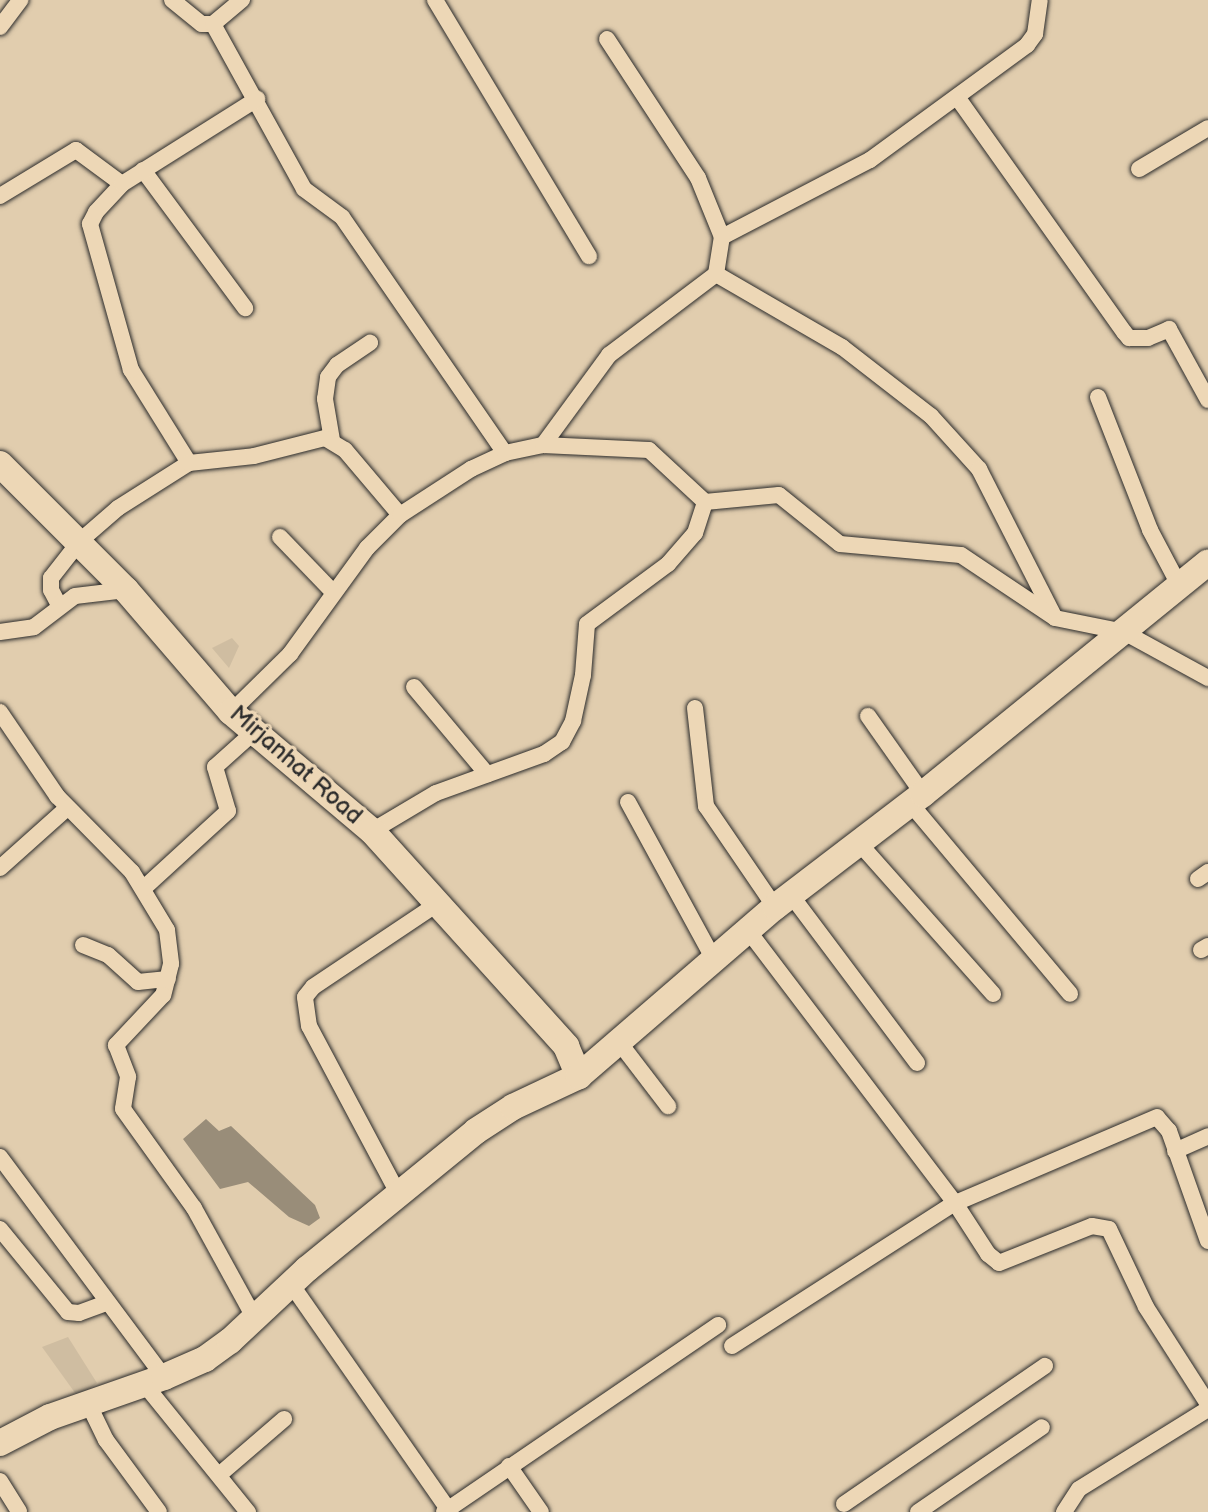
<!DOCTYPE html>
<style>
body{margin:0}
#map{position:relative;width:1208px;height:1512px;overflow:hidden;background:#e1cdae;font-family:"Balsamiq Sans",sans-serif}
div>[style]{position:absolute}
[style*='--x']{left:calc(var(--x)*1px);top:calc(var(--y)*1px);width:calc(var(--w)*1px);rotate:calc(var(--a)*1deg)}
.built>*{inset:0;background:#cfbda1}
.water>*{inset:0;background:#998d79}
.roads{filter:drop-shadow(0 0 2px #2b2b2b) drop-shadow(0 0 2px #2b2b2b)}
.minor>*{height:16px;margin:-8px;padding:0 8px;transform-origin:8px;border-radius:8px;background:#edd7b6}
.primary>*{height:26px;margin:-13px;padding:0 13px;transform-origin:13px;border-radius:13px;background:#edd7b6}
span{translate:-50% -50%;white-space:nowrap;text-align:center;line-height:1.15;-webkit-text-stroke:7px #edd7b6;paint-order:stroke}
.street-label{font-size:24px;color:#2b2b2b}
</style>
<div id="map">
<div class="built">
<i style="clip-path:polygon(232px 638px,239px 646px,229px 668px,212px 648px)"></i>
<i style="clip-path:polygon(68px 1337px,97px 1383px,78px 1397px,42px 1347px)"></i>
</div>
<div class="water">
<i style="clip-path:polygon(206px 1119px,219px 1131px,231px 1126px,315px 1205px,320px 1218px,309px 1226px,289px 1217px,248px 1182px,220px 1189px,183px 1139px)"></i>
</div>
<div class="roads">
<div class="minor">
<i style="--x:172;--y:0;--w:38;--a:39"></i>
<i style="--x:202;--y:24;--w:11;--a:0"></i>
<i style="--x:213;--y:24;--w:38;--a:-40"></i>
<i style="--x:435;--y:0;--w:299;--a:59"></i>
<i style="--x:213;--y:24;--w:188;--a:61.1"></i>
<i style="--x:304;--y:189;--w:47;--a:36.4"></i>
<i style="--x:342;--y:217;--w:287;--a:55.4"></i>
<i style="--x:0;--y:27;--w:34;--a:-53"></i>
<i style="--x:957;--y:97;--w:288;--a:54.6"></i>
<i style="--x:1124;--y:332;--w:8;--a:50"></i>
<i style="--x:1129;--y:338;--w:19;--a:0"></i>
<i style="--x:1148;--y:338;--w:23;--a:-23"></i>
<i style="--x:1169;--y:329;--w:81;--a:61.2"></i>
<i style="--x:1139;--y:169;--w:80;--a:-30.7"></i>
<i style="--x:143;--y:170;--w:172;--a:53.5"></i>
<i style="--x:0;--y:196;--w:89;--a:-31.2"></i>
<i style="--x:76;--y:150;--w:57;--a:36.5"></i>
<i style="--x:722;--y:237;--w:167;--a:-27.5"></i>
<i style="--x:870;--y:160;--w:195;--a:-36.2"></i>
<i style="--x:1027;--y:45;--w:14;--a:-54"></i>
<i style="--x:1035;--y:34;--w:34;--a:-82"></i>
<i style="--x:716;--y:274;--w:146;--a:30.1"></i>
<i style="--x:842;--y:347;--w:113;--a:37.8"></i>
<i style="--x:931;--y:416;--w:72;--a:47.8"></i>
<i style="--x:979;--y:469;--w:165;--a:63"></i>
<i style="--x:1098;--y:397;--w:143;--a:68.6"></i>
<i style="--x:1150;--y:530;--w:62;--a:62.2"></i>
<i style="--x:332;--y:440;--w:42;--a:-99.7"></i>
<i style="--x:325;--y:399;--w:22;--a:-82"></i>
<i style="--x:328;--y:377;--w:15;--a:-53"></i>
<i style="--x:337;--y:365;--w:40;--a:-34"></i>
<i style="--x:543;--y:445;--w:112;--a:-53.7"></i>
<i style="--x:609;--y:355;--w:134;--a:-37.1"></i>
<i style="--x:716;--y:274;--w:37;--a:-81"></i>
<i style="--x:722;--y:237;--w:64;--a:-112.1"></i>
<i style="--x:698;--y:178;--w:166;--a:-123.2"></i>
<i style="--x:189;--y:463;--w:110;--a:-121.9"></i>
<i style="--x:131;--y:370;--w:152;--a:-105.7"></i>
<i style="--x:90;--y:224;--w:13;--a:-63"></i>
<i style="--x:96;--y:212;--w:38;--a:-47"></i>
<i style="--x:122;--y:184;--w:160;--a:-32.2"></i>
<i style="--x:280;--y:537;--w:76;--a:46.1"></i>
<i style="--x:59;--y:605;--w:17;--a:-118"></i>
<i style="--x:51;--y:590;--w:12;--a:-90"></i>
<i style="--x:51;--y:578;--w:47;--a:-51.9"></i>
<i style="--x:80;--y:541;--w:50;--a:-41"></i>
<i style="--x:118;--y:508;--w:84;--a:-32.4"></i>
<i style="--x:189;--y:463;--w:65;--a:-6.1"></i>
<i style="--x:254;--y:456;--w:73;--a:-14.2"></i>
<i style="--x:325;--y:438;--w:23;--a:31"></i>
<i style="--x:345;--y:450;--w:85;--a:49.8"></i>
<i style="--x:0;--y:632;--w:34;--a:-8"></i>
<i style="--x:34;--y:627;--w:51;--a:-37.1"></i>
<i style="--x:75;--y:596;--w:51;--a:-6.7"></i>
<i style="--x:414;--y:687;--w:114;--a:50"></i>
<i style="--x:695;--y:708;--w:99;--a:83.6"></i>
<i style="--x:706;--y:806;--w:122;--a:55.7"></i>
<i style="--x:0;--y:712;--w:102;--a:55.8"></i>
<i style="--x:57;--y:796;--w:107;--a:45.4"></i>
<i style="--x:132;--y:872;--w:68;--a:58.9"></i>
<i style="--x:167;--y:930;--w:34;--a:83"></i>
<i style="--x:171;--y:964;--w:32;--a:104"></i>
<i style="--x:163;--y:995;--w:69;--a:133.2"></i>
<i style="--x:116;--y:1045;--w:34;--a:69"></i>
<i style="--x:128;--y:1077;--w:32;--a:99"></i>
<i style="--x:123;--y:1109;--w:122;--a:54.4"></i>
<i style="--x:194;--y:1208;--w:127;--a:61.2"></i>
<i style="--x:231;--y:712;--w:83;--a:-44.5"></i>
<i style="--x:290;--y:654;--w:131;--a:-54"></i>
<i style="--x:367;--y:548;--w:47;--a:-45"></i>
<i style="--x:400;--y:515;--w:85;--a:-32.9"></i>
<i style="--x:471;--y:469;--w:38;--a:-25"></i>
<i style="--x:505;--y:453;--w:39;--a:-12"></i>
<i style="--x:543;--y:445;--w:106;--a:2.7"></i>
<i style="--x:649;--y:450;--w:76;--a:42.9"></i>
<i style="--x:705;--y:502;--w:74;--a:-5.4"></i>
<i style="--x:779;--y:495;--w:78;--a:38.8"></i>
<i style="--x:840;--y:544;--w:121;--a:5.2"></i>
<i style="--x:961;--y:555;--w:113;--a:33.8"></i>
<i style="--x:1055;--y:618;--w:70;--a:11.5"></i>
<i style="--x:1124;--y:632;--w:96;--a:28.7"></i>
<i style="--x:868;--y:716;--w:95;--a:54.8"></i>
<i style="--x:628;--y:802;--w:180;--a:61.4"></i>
<i style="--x:910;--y:803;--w:249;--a:50"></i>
<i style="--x:372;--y:831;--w:74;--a:-30.7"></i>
<i style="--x:436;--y:793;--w:115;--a:-19.9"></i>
<i style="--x:544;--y:754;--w:22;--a:-34"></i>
<i style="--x:562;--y:742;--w:24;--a:-62"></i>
<i style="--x:573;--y:721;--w:47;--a:-77.7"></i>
<i style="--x:583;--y:675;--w:51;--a:-85.5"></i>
<i style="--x:587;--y:624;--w:101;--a:-36.5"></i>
<i style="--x:668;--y:564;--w:41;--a:-48.9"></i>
<i style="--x:695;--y:533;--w:33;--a:-72"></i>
<i style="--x:859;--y:843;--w:202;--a:48.4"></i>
<i style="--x:0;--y:868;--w:90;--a:-41.8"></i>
<i style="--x:1198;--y:879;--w:12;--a:-35"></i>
<i style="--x:144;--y:888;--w:114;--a:-42.5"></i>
<i style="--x:228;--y:811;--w:46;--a:-106.5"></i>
<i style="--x:215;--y:767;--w:52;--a:-41.9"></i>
<i style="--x:791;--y:895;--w:210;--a:53.1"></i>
<i style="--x:83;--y:945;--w:27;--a:22"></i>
<i style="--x:108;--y:955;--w:40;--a:42"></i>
<i style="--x:138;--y:982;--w:30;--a:-6"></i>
<i style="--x:1201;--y:950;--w:8;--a:-30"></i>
<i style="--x:619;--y:1042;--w:81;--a:52.6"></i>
<i style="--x:1175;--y:1151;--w:36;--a:-24"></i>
<i style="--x:0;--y:1157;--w:274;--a:53.3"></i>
<i style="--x:400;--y:1197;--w:194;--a:-118"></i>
<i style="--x:309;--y:1026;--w:29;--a:-98"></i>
<i style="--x:305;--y:997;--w:13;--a:-51"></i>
<i style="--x:313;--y:987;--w:149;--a:-33.8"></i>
<i style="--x:0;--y:1229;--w:107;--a:50.7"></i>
<i style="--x:68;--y:1312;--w:11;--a:5"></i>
<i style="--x:79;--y:1313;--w:29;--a:-20"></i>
<i style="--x:1208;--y:1241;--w:117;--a:-109.5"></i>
<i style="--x:1169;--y:1131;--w:18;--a:-131"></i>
<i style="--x:1157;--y:1117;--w:220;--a:156.9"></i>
<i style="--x:955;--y:1203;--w:61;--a:57.1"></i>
<i style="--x:988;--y:1254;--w:14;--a:39"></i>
<i style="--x:999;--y:1263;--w:100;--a:-21.7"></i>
<i style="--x:1092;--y:1226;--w:17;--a:10"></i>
<i style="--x:1109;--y:1229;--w:86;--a:64.6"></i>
<i style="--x:1146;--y:1307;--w:115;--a:57.4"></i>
<i style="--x:291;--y:1284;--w:278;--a:55.1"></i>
<i style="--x:732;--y:1346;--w:265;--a:-32.7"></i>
<i style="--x:955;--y:1203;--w:343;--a:-127.2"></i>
<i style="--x:145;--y:1385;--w:164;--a:51"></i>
<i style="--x:88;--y:1403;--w:41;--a:64.1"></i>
<i style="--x:106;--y:1440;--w:89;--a:53.6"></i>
<i style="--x:509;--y:1466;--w:56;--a:55.2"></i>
<i style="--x:219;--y:1475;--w:86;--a:-40.7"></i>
<i style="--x:0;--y:1481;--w:36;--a:58"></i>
<i style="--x:844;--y:1504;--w:244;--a:-34.5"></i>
<i style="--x:444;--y:1512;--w:332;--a:-34.3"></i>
<i style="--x:918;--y:1512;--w:150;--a:-34.4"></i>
<i style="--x:1064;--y:1512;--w:27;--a:-57"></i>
<i style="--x:1079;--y:1489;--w:152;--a:-31.8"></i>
</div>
<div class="primary">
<i style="--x:0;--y:464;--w:178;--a:45"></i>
<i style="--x:126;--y:590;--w:161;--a:49.3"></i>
<i style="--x:231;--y:712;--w:185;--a:40.2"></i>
<i style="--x:372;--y:831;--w:290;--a:47.9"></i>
<i style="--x:566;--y:1046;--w:33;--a:67"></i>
<i style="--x:0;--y:1443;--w:56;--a:-27.5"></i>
<i style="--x:50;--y:1417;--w:121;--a:-19.3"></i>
<i style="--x:164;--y:1377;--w:45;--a:-23.7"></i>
<i style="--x:205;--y:1359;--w:31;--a:-36"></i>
<i style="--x:230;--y:1341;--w:105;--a:-43.1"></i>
<i style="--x:307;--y:1269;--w:218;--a:-39.2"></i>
<i style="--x:476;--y:1131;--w:44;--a:-33"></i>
<i style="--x:513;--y:1107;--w:73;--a:-25.2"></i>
<i style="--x:579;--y:1076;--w:259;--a:-40.8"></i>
<i style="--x:775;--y:907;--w:186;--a:-37.4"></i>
<i style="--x:923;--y:794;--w:367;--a:-39.1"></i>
</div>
</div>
<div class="street-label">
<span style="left:296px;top:765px;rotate:41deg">Mirjanhat Road</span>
</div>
</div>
